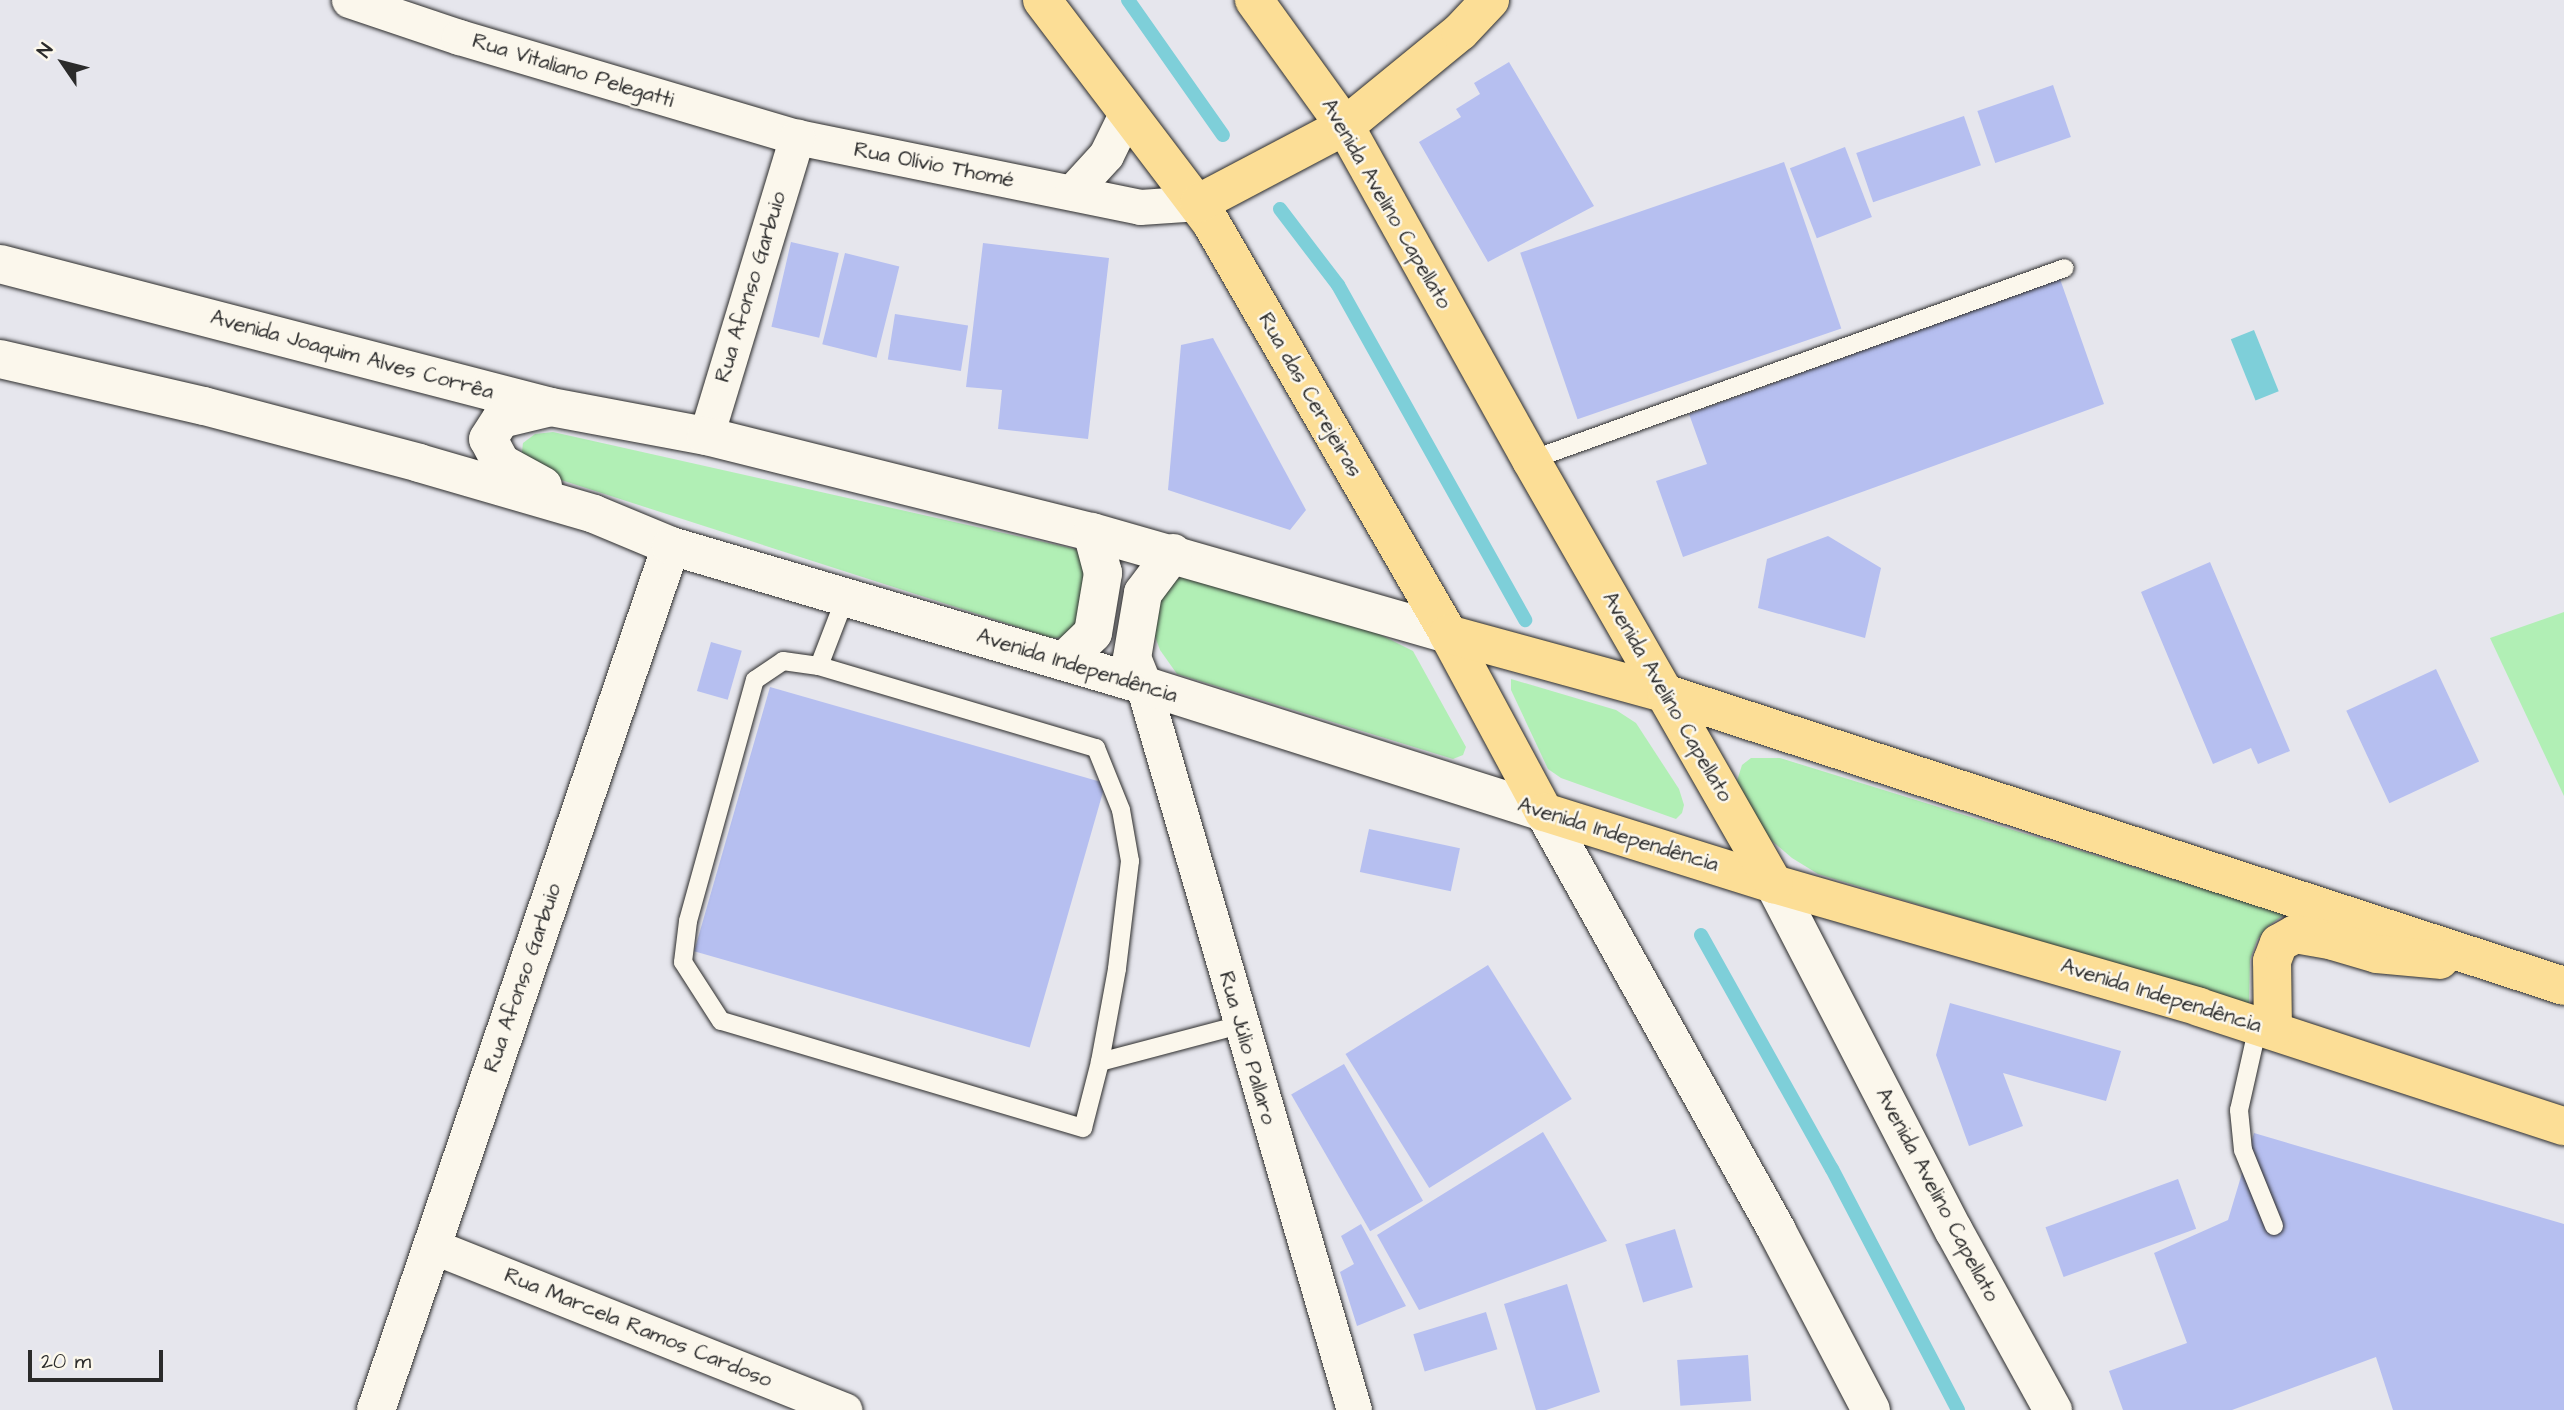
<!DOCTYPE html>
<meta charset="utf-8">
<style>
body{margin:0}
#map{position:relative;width:2564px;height:1410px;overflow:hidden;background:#e6e6ed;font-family:"Architects Daughter",sans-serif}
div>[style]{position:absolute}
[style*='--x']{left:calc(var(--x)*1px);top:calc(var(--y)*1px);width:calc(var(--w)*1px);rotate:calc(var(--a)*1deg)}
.green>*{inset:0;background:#b1efb5}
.water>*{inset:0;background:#7ecfd9;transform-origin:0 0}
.stream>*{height:14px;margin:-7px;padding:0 7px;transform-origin:7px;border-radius:7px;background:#7ecfd9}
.building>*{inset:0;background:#b6bff0;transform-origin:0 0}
.roads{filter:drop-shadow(0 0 2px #2b2b2b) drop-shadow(0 0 2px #2b2b2b)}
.service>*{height:18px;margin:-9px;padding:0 9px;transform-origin:9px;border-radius:9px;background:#fbf7ec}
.minor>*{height:35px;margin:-17.5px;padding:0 17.5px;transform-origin:17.5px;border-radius:17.5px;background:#fbf7ec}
.tertiary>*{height:38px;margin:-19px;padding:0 19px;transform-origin:19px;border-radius:19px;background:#fbf7ec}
.secondary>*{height:38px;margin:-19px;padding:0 19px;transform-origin:19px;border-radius:19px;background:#fbf7ec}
.primary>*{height:38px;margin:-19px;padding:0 19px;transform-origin:19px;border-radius:19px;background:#fcde96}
span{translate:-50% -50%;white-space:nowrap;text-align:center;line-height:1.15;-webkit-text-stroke:5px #fbf7ec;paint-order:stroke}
.street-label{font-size:21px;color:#2b2b2b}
.north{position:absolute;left:28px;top:28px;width:70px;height:70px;-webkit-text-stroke:5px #fbf7ec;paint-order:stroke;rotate:305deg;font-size:19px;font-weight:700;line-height:28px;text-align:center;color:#2b2b2b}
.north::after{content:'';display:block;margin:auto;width:24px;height:32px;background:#2b2b2b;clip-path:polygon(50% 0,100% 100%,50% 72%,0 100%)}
.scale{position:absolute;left:28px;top:1350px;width:135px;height:32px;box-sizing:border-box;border:4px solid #2b2b2b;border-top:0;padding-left:9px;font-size:21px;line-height:24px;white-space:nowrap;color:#2b2b2b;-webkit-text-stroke:5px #fbf7ec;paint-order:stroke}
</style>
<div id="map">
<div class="green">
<i style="clip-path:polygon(553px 432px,1075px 549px,1088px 562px,1088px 609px,1067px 637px,1052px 638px,530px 470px,521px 460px,523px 443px,535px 434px)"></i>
<i style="clip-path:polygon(1184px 575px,1379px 634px,1413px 651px,1466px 747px,1463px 755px,1453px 759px,1177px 674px,1160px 650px,1153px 631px,1159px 591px)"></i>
<i style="clip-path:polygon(2564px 612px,2564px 796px,2490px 638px)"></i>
<i style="clip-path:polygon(1511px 679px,1616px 710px,1636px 723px,1679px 789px,1684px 805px,1682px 813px,1676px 819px,1561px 778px,1548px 769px,1511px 690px)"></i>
<i style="clip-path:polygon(1751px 758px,1780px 758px,2285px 914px,2267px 927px,2257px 940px,2250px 960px,2249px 1005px,1818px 874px,1792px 858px,1765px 835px,1736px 784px,1742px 765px)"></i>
</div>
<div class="water">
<i style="left:2254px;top:330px;width:66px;height:25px;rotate:68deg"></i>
</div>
<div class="stream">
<i style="--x:1128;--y:0;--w:165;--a:54.9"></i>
<i style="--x:1280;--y:209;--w:96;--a:52.7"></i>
<i style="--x:1338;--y:285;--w:384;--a:60.8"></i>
<i style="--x:1701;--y:935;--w:268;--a:60.8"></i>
<i style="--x:1832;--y:1169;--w:272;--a:62.4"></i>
</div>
<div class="building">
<i style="clip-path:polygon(1509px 62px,1594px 206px,1488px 262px,1419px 142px,1461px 117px,1456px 109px,1480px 94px,1474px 83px)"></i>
<i style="left:2053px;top:85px;width:55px;height:80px;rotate:71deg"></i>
<i style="left:1964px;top:116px;width:52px;height:114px;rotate:71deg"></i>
<i style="left:1845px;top:147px;width:75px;height:59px;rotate:69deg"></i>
<i style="left:1784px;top:162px;width:176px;height:279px;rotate:71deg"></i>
<i style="left:791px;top:242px;width:49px;height:87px;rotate:13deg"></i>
<i style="clip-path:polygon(983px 243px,1109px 258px,1088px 439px,998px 429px,1002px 390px,966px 387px)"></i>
<i style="left:845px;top:253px;width:56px;height:94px;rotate:14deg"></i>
<i style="clip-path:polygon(2060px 279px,2104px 404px,1683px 557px,1656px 481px,1707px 464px,1689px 414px)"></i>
<i style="left:895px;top:314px;width:74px;height:46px;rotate:9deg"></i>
<i style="clip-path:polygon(1213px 338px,1306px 510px,1290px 530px,1168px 490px,1181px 345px)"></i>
<i style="clip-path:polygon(1828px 536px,1881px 568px,1865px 638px,1758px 608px,1767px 559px)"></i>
<i style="clip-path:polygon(2210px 562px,2290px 751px,2258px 764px,2251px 748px,2213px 764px,2141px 592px)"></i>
<i style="left:711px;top:642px;width:32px;height:51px;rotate:16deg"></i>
<i style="left:2436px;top:669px;width:102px;height:99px;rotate:65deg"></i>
<i style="left:770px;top:687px;width:349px;height:275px;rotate:16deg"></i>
<i style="left:1369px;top:829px;width:93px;height:44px;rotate:12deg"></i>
<i style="left:1488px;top:965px;width:158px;height:168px;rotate:58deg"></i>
<i style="clip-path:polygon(1950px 1003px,2121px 1051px,2106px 1101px,2003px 1073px,2023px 1126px,1969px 1146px,1936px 1055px)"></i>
<i style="left:1344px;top:1064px;width:158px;height:61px;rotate:60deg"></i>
<i style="clip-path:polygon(1543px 1132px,1607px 1241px,1419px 1310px,1377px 1235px)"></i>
<i style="clip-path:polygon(2254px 1133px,2564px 1224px,2564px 1410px,2393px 1410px,2376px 1357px,2232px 1410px,2123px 1410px,2109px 1371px,2187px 1343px,2154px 1253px,2228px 1220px)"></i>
<i style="left:2178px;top:1179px;width:53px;height:141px;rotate:70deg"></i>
<i style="clip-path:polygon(1361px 1224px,1406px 1306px,1357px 1326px,1340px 1272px,1354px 1264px,1341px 1236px)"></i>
<i style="left:1675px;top:1229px;width:61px;height:52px;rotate:73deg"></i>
<i style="clip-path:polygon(1567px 1284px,1600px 1392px,1546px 1410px,1536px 1410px,1504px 1304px)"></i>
<i style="left:1486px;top:1312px;width:39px;height:76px;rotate:73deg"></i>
<i style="left:1748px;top:1355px;width:46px;height:71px;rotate:86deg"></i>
</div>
<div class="roads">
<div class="service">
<i style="--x:1531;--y:460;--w:567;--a:-19.78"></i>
<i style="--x:783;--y:661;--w:36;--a:8"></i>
<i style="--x:819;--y:666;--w:289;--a:16.5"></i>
<i style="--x:1096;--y:748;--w:67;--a:68"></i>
<i style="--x:1121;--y:810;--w:52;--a:80"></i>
<i style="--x:1130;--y:861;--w:109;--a:96.9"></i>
<i style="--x:1117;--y:969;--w:95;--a:100.4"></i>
<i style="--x:1100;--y:1062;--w:68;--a:104.4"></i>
<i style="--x:1083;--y:1128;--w:377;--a:-163.5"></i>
<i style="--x:721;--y:1021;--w:70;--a:-122.8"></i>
<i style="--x:683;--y:962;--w:41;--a:-83"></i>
<i style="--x:688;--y:921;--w:250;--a:-74.5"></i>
<i style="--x:755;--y:680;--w:34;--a:-34"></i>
<i style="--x:819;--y:666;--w:75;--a:-68.9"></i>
<i style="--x:2258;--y:1026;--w:86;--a:102.7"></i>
<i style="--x:2239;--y:1110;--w:40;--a:84.3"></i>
<i style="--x:2243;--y:1150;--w:82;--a:67.8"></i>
<i style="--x:1100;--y:1062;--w:145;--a:-14.8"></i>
</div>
<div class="minor">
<i style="--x:349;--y:0;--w:116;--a:18.6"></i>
<i style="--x:459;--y:37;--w:352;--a:16.5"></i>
<i style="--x:797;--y:137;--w:350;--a:11.5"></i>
<i style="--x:1140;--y:207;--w:59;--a:-3.9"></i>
<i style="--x:1072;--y:192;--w:50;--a:-47.4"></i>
<i style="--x:1106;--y:155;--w:48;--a:-64"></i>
<i style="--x:706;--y:436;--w:313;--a:-73.1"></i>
<i style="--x:1143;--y:685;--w:755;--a:73.77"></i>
<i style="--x:432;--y:1246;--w:444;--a:21.7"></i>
</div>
<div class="tertiary">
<i style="--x:1544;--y:812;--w:479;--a:60.9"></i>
<i style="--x:1777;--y:1231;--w:202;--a:62.3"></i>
<i style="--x:1774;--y:884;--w:391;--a:62.6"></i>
<i style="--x:1954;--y:1231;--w:205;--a:61.1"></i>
<i style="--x:376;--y:1410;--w:913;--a:-71.15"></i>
</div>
<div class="secondary">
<i style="--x:0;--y:264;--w:569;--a:14.55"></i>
<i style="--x:551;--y:407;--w:158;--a:10.6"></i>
<i style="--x:706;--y:436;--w:398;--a:14"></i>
<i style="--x:1092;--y:532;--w:370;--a:16"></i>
<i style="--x:0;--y:359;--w:209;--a:13"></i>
<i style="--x:204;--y:406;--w:222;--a:14.8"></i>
<i style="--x:419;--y:463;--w:182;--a:16.2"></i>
<i style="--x:594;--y:514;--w:83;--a:22.6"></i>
<i style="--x:671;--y:546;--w:492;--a:16.4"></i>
<i style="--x:1143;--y:685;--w:421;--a:17.6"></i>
<i style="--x:543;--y:486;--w:48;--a:-151.3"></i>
<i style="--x:501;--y:463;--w:27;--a:-118"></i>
<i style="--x:488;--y:439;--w:24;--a:-57"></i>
<i style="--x:501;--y:419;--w:47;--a:-13.4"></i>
<i style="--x:1064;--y:661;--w:40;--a:-44"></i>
<i style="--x:1093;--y:633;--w:61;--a:-80.5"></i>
<i style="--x:1103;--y:573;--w:42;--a:-105"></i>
<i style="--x:1143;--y:685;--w:29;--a:-112"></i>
<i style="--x:1132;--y:658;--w:66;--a:-80.4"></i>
<i style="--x:1143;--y:593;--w:50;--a:-53.1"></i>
</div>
<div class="primary">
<i style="--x:1042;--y:0;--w:278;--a:52.8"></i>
<i style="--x:1210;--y:221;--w:477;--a:60"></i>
<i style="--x:1448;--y:634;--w:202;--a:61.7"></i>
<i style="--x:1544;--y:812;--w:241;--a:17.4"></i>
<i style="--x:1774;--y:884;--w:442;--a:16.1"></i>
<i style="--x:2199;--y:1007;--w:384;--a:18.1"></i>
<i style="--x:1254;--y:0;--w:155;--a:54.2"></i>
<i style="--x:1345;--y:126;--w:382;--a:60.9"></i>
<i style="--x:1531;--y:460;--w:489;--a:60.2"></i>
<i style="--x:1199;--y:203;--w:165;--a:-27.8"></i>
<i style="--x:1345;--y:126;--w:149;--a:-39.3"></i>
<i style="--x:1460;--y:32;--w:44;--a:-46.8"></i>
<i style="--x:1448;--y:634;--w:227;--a:15.3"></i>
<i style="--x:1667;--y:694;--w:943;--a:18.03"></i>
<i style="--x:2273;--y:1030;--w:69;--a:-90.8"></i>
<i style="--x:2272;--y:961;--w:19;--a:-69"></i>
<i style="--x:2279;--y:943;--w:18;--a:-29"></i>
<i style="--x:2295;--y:934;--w:39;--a:10"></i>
<i style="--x:2333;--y:941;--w:46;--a:16.5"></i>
<i style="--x:2377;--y:954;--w:63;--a:5.4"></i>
</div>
</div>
<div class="street-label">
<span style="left:573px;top:71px;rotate:17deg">Rua Vitaliano Pelegatti</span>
<span style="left:934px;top:165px;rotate:11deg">Rua Olívio Thomé</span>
<span style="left:1386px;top:204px;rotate:60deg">Avenida Avelino Capellato</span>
<span style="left:751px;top:287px;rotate:-73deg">Rua Afonso Garbuio</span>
<span style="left:352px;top:355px;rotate:15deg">Avenida Joaquim Alves Corrêa</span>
<span style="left:1310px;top:395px;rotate:60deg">Rua das Cerejeiras</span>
<span style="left:1077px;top:666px;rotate:17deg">Avenida Independência</span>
<span style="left:1667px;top:697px;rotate:60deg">Avenida Avelino Capellato</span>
<span style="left:1618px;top:835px;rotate:17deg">Avenida Independência</span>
<span style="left:523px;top:978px;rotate:-71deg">Rua Afonso Garbuio</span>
<span style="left:2161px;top:996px;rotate:17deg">Avenida Independência</span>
<span style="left:1247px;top:1048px;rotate:74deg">Rua Júlio Pallaro</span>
<span style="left:1937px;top:1195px;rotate:62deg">Avenida Avelino Capellato</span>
<span style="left:638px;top:1328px;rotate:22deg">Rua Marcela Ramos Cardoso</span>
</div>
<div class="north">N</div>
<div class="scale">20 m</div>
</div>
